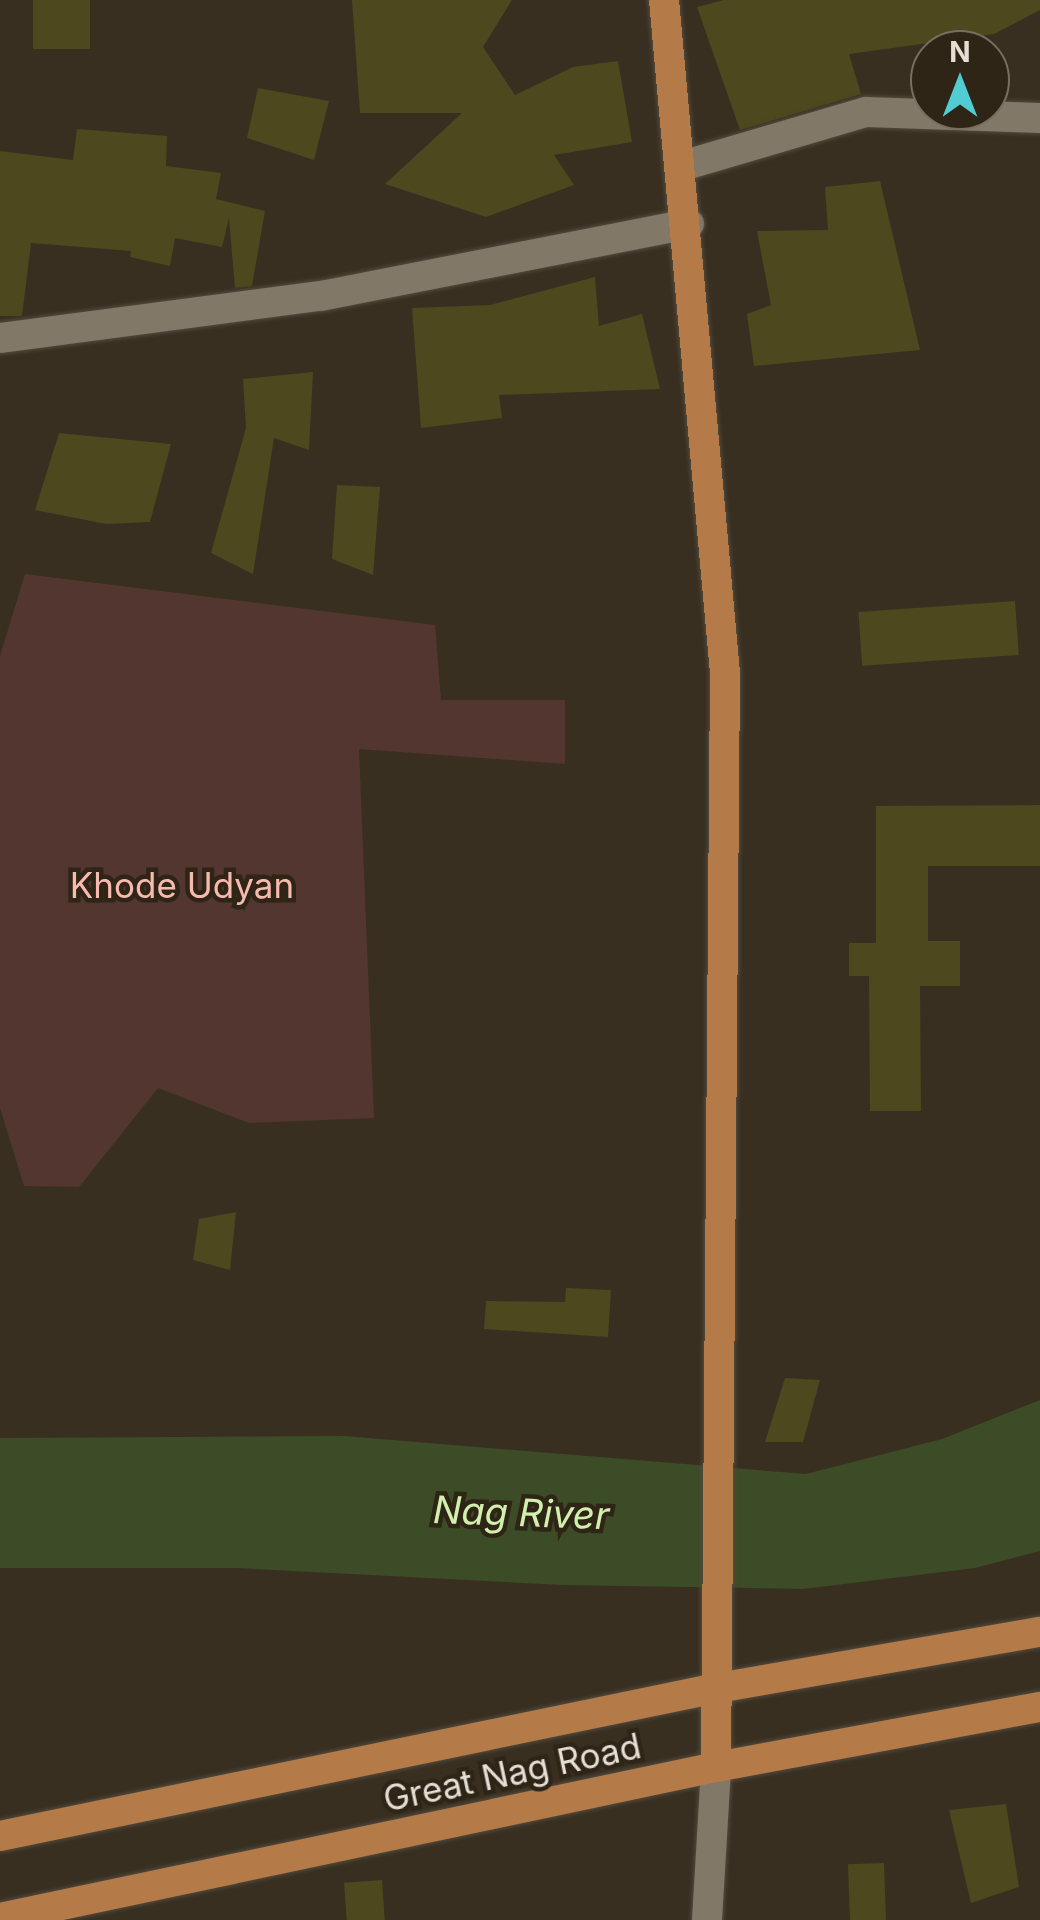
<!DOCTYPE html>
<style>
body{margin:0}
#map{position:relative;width:1040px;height:1920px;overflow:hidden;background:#382f21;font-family:Inter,sans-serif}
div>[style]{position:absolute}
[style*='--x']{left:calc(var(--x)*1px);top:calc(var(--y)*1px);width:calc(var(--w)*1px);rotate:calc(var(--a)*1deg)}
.green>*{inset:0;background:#533630}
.water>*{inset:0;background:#3c4c26}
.building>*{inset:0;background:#4d481d;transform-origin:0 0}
.roads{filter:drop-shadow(0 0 2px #524b3e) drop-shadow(0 0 2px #524b3e)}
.minor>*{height:30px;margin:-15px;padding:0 15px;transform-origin:15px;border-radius:15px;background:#827867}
.major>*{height:30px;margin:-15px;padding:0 15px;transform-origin:15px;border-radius:15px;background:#b47a48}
span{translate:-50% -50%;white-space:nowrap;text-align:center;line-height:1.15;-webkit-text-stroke:9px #2e2517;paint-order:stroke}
.park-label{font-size:35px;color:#f8baae}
.street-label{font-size:35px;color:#e5dfd6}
.water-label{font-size:38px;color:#d2f0ad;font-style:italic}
.north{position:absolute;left:910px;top:30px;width:100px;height:100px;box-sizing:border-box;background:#2e2517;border:2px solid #776f63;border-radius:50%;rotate:0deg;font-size:28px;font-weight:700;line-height:40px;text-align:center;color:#e5dfd6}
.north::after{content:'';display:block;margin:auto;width:35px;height:45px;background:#51ccd3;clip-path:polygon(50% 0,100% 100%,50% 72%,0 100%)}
</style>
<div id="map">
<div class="green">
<i style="clip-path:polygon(25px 574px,435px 625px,441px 700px,565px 700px,565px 764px,359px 749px,374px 1118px,249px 1123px,158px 1088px,79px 1187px,24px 1186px,0 1108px,0 656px)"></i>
</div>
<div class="water">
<i style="clip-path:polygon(1040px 1400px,1040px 1551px,975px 1568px,803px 1589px,563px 1585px,236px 1568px,0 1568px,0 1438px,344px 1436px,806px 1474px,942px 1439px)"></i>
</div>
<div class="building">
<i style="left:33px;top:0;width:57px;height:49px"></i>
<i style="clip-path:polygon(352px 0,512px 0,483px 47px,515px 95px,573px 67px,618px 61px,632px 142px,554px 155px,574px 185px,486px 217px,385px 184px,462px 113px,360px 113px)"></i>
<i style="clip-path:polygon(724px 0,1040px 0,1040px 10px,994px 34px,849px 54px,861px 94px,740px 130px,697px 7px)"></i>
<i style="clip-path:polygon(258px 88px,329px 101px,314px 160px,247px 138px)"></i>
<i style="clip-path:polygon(77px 129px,167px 136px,166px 166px,221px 173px,216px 199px,265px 211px,252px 286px,235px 288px,229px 218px,222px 247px,175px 238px,170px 266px,130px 257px,131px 251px,31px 243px,22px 316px,0 316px,0 151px,73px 160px)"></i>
<i style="clip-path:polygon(880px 181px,920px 350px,754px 366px,747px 314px,771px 305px,757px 231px,828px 230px,825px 187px)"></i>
<i style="clip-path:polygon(595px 277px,599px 326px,642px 314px,660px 389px,499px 395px,502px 418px,421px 428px,412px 308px,490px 305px)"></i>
<i style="clip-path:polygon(313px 372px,309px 450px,274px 438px,253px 574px,211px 553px,246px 428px,243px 379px)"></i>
<i style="clip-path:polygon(59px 433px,171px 444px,150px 522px,106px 524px,35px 510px)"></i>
<i style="clip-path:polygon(337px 485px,380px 487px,373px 575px,332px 559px)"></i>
<i style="left:1015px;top:601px;width:54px;height:157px;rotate:86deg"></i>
<i style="clip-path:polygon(1040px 805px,1040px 866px,928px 866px,928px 941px,960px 941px,960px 986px,920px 986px,921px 1111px,870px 1111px,869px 976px,849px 976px,849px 943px,876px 943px,876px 806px)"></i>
<i style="clip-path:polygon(236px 1212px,230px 1270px,193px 1260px,199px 1219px)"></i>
<i style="clip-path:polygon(566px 1288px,611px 1290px,608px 1337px,484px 1329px,486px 1301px,565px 1302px)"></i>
<i style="clip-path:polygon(785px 1378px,820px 1380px,803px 1442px,765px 1442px)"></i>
<i style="clip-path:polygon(1006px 1804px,1019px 1887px,971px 1903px,949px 1810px)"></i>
<i style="left:884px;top:1863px;width:57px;height:36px;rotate:88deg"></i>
<i style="left:382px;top:1880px;width:40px;height:38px;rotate:86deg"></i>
</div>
<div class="roads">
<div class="minor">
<i style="--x:682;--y:166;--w:192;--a:-16.4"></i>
<i style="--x:866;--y:112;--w:174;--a:2"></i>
<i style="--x:0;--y:338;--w:324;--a:-7.5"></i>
<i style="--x:321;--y:296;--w:375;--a:-11.1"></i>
<i style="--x:707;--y:1920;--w:153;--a:-86.6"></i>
</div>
<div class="major">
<i style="--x:664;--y:0;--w:676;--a:84.82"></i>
<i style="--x:725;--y:673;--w:1094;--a:90.47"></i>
<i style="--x:0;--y:1836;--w:727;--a:-11.67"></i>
<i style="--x:712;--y:1689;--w:333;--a:-9.9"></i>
<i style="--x:0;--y:1918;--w:732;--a:-11.91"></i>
<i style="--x:716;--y:1767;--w:330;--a:-10.5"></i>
</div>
</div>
<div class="park-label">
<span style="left:182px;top:885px">Khode Udyan</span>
</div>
<div class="street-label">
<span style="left:512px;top:1772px;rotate:-12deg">Great Nag Road</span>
</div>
<div class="water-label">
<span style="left:521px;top:1513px;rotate:2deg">Nag River</span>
</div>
<div class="north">N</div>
</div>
